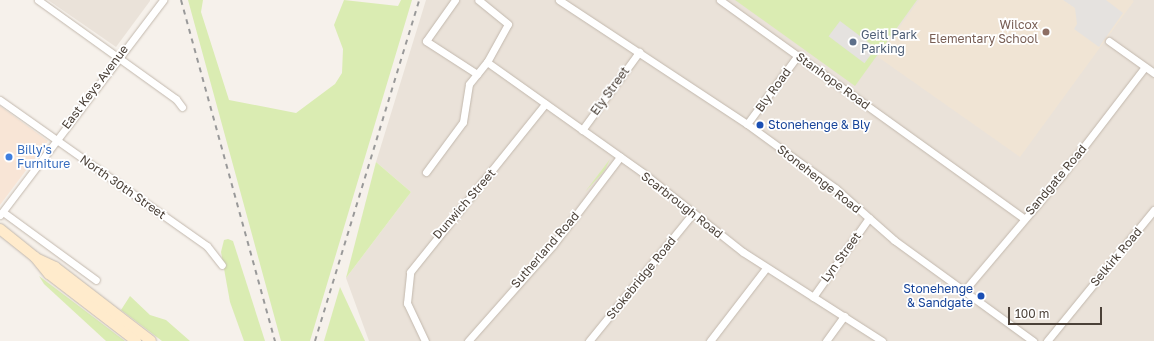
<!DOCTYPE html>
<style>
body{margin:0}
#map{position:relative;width:1154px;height:341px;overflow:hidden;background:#f6f1eb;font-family:"Golos Text",sans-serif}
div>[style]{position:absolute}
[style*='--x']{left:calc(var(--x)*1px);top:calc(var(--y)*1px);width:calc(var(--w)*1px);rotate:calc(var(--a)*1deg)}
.residential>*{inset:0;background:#eae2d9}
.commercial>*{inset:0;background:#f8e5d6}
.education>*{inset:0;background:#f0e4d4}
.green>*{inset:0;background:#daecb2}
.parking>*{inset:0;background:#e5e2df;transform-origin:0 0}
.roads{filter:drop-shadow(0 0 1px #c2b8ad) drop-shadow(0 0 1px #c2b8ad)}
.street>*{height:7px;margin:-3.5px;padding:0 3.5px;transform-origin:3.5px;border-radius:3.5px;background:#fff}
.secondary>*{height:10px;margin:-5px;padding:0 5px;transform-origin:5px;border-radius:5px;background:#ffebcc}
.rail>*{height:2px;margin-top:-1px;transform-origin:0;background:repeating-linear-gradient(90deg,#999 0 5px,transparent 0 10px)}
.dots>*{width:11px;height:11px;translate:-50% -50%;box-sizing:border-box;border:2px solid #fff;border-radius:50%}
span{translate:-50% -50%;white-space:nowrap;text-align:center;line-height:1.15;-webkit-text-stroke:3.5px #fff;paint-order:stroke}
.education-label{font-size:12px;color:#785e54}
.right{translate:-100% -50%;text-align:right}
.service-label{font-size:12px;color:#4e5e75}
.left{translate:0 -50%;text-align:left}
.street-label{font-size:12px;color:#4b4138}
.transit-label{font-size:12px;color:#164399}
.shop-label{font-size:12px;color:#366cbe}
.scale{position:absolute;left:1008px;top:307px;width:94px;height:18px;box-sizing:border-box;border:2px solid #4b4138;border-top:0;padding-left:5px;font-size:12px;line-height:14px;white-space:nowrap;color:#4b4138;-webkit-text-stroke:3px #fff;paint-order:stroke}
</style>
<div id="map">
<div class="residential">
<i style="clip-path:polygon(48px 0,150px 0,150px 1px,116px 47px)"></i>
<i style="clip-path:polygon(426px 0,1154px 0,1154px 341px,369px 341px,346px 278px,411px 192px,376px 162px)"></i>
</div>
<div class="commercial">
<i style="clip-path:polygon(0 106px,48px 141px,0 205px)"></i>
</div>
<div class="education">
<i style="clip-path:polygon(919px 0,1132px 0,1134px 1px,1020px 157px,878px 57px)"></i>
</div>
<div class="green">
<i style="clip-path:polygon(188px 0,203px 0,201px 12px,229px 100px,296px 113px,335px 84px,342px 73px,343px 49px,334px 25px,344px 0,398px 6px,401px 0,412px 0,310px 341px,281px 341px)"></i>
<i style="clip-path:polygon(735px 0,917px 0,855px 86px)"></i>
<i style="clip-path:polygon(610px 159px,605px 170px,585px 192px)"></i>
<i style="clip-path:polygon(376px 162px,411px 192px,346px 278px)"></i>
<i style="clip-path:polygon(228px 239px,233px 241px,265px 341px,244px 341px,230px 302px,221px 252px,224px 240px)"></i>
<i style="clip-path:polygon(39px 276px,67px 297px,125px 341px,106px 341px,44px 284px)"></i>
<i style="clip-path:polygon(340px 287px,365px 341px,324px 341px)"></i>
<i style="clip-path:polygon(130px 296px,150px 315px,166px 320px,190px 341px,162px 341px,121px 310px)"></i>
</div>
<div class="parking">
<i style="clip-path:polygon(1063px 0,1106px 0,1123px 13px,1099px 47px,1074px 29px,1077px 24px,1075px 8px)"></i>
<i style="left:840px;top:21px;width:45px;height:19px;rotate:37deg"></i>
</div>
<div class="roads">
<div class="street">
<i style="--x:38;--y:0;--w:170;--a:35.7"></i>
<i style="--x:176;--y:99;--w:10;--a:53"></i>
<i style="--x:455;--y:0;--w:50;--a:125.3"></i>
<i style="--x:426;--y:41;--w:61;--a:32.9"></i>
<i style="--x:559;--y:0;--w:225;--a:33.4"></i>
<i style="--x:747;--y:124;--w:109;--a:36"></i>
<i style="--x:835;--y:188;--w:79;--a:41.4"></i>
<i style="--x:894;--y:240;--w:172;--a:36"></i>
<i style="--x:720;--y:0;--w:373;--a:35.7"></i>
<i style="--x:1109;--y:41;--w:55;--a:35.4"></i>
<i style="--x:487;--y:62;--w:191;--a:35.4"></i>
<i style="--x:643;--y:173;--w:127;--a:38.3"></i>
<i style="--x:743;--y:252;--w:165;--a:32.6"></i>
<i style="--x:0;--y:100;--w:253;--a:35.2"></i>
<i style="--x:207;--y:246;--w:24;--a:52"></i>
<i style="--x:747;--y:124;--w:86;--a:-53.5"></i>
<i style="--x:582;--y:130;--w:97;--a:-53.8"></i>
<i style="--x:426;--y:172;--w:62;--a:-53.5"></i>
<i style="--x:463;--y:122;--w:38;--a:-81"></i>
<i style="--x:469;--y:84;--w:28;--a:-51"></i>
<i style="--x:487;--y:62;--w:43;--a:-61.1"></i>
<i style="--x:508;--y:24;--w:38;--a:-141"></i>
<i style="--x:3;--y:212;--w:115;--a:36.2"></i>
<i style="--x:0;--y:215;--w:270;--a:-52.8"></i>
<i style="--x:964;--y:291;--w:152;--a:-49.8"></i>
<i style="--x:1062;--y:175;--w:136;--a:-52.5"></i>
<i style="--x:813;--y:297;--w:97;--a:-54.7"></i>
<i style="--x:425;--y:341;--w:42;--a:-115.3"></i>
<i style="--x:407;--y:303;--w:31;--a:-84"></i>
<i style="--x:410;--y:272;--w:216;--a:-51.2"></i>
<i style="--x:468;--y:341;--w:128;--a:-48.5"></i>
<i style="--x:553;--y:245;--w:111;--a:-52.7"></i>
<i style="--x:589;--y:341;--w:165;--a:-50.9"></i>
<i style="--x:710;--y:341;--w:92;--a:-52.5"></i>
<i style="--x:826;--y:341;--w:31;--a:-54"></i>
<i style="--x:1047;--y:341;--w:169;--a:-50.8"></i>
</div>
<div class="secondary">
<i style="--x:0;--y:229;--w:45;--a:38.7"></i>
<i style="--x:35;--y:257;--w:22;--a:51"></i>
<i style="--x:49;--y:274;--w:110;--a:37.6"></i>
<i style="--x:38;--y:259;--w:19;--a:25"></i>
<i style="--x:55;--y:267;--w:121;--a:37.6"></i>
</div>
</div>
<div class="rail">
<i style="--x:181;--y:0;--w:354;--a:74.6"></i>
<i style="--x:315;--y:341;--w:357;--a:-73"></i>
</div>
<div class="dots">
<i style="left:1046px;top:32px;background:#8d6e63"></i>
<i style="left:853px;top:42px;background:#5c6f8a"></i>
<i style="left:760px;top:125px;background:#1a4fb4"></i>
<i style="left:9px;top:157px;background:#3f7fe0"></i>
<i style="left:981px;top:296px;background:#1a4fb4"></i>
</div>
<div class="education-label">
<span class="right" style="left:1038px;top:32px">Wilcox<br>Elementary School</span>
</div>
<div class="service-label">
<span class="left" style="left:861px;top:42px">Geitl Park<br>Parking</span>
</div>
<div class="street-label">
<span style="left:833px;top:81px;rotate:36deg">Stanhope Road</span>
<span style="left:95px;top:87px;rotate:-53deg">East Keys Avenue</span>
<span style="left:773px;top:90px;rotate:-54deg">Bly Road</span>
<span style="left:610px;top:91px;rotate:-54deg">Ely Street</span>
<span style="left:819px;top:179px;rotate:38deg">Stonehenge Road</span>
<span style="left:1056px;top:180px;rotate:-50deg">Sandgate Road</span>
<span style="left:123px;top:187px;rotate:35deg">North 30th Street</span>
<span style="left:464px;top:204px;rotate:-49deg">Dunwich Street</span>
<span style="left:682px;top:205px;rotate:38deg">Scarbrough Road</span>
<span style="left:545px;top:250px;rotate:-49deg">Sutherland Road</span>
<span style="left:841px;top:257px;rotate:-54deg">Lyn Street</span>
<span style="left:1116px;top:257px;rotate:-50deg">Selkirk Road</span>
<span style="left:641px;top:278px;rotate:-51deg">Stokebridge Road</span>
</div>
<div class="transit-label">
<span class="left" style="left:768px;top:125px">Stonehenge &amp; Bly</span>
<span class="right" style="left:973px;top:296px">Stonehenge<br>&amp; Sandgate</span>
</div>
<div class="shop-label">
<span class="left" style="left:17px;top:157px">Billy's<br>Furniture</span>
</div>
<div class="scale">100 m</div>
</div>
